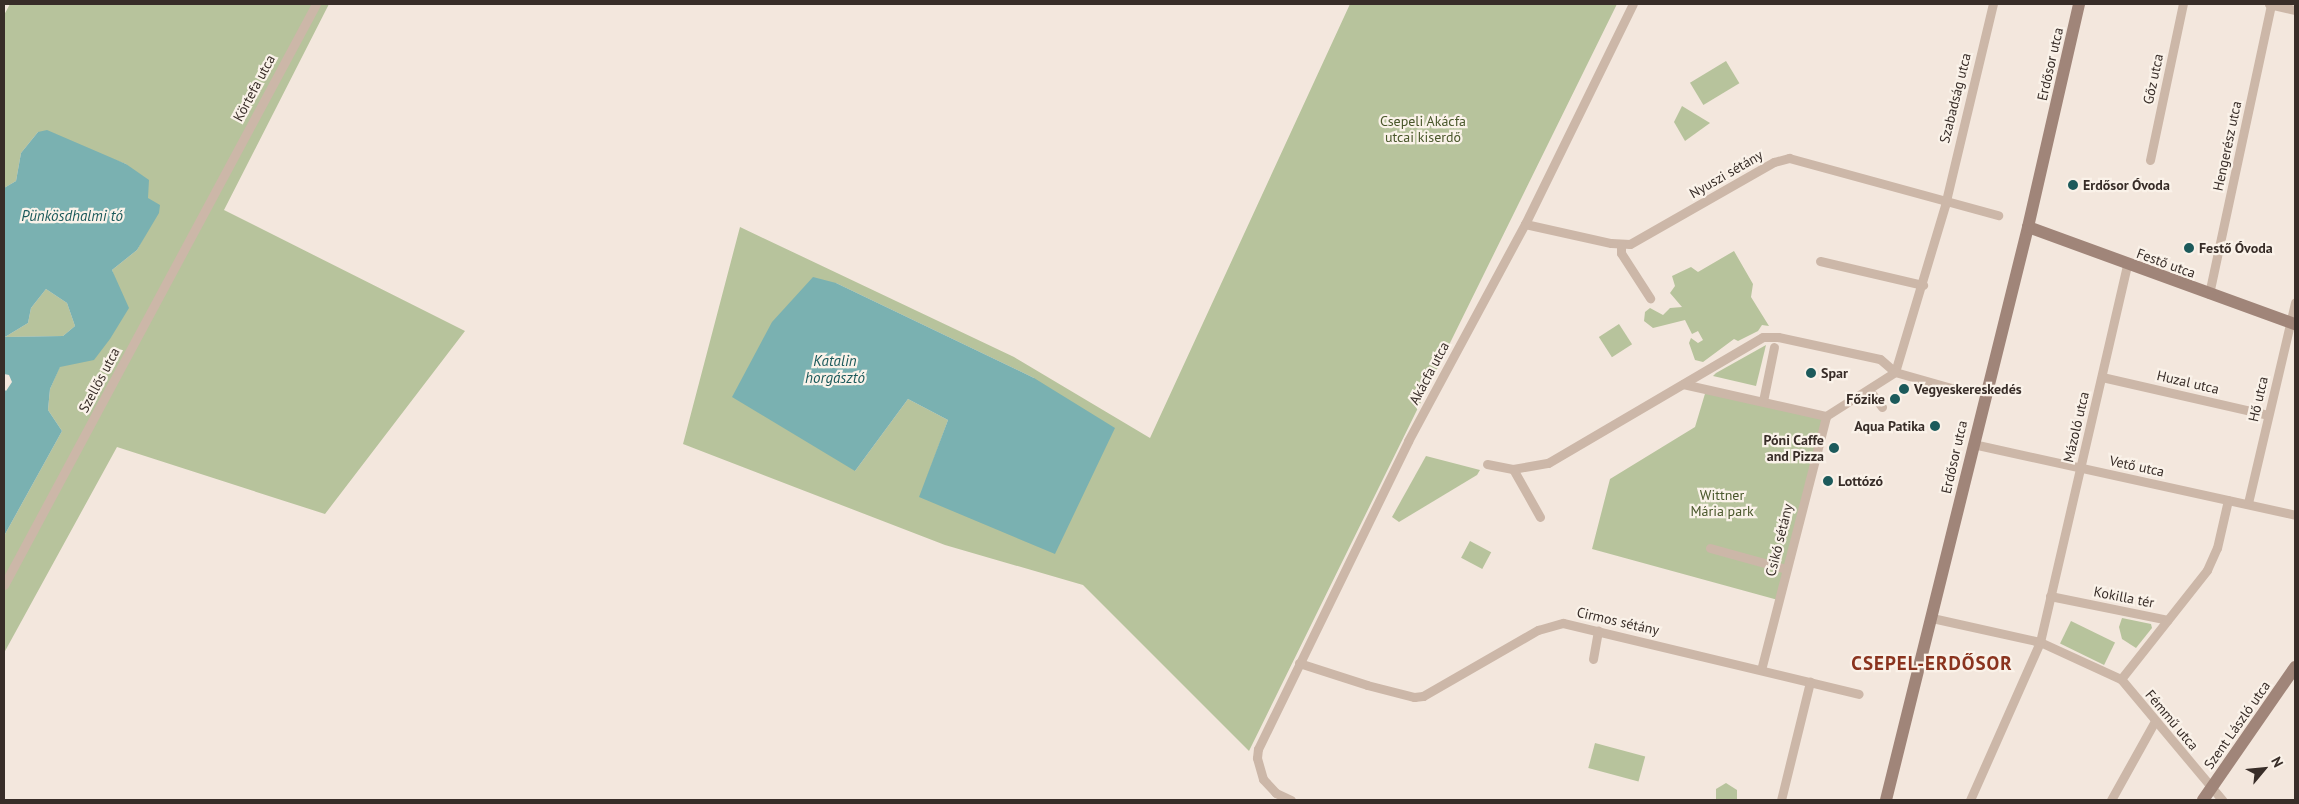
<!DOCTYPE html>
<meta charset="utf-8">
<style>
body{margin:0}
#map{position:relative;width:2299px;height:804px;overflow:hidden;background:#f3e7dd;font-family:"PT Sans",sans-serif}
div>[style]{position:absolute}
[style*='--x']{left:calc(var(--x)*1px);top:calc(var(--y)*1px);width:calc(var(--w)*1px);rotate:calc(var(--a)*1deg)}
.green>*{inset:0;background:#b7c39c;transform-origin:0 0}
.water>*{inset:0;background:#7ab1b1}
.street>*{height:9px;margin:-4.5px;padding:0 4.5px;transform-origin:4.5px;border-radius:4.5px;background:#ccb7a8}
.secondary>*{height:12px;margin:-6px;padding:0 6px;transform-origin:6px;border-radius:6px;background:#a08579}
.dots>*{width:14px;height:14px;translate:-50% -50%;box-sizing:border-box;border:2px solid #faf2e9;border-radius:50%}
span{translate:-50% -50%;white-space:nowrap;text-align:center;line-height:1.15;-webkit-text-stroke:4.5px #faf2e9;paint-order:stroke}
.street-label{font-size:14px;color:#382d28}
.park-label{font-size:14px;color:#49572b}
.poi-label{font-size:14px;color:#382d28;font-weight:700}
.left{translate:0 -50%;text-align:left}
.right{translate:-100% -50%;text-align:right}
.water-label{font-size:15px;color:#1c5a5b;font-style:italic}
.district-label{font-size:19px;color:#8a331e;font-weight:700;letter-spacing:1px}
.frame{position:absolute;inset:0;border:5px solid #382d28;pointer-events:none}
.north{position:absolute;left:2239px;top:744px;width:50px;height:50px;-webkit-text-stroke:4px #faf2e9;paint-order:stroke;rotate:62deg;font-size:14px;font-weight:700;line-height:20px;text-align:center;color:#382d28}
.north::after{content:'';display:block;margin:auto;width:18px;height:22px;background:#382d28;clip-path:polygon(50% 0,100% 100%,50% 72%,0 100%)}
</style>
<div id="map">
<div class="green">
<i style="clip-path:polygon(10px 4px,329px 4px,224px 210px,465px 331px,325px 514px,117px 447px,4px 653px,4px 536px,62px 431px,48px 410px,50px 389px,60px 366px,118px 288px,112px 270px,137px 250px,145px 235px,148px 198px,126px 164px,38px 132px,21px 153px,16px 181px,4px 188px,4px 15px)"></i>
<i style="clip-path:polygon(evenodd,1350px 4px,1617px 4px,1249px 751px,1083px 585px,945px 545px,683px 444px,740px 227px,1014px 357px,1150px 438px,1350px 4px,836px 283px,1034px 378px,920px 497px,948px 420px,908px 399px,855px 471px,836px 283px)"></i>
<i style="left:1726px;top:61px;width:26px;height:42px;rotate:59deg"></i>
<i style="clip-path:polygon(1682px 106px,1710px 123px,1685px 141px,1674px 122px)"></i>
<i style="clip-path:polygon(1734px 251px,1753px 284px,1751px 297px,1769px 326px,1762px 325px,1758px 331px,1738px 341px,1734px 339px,1703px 362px,1695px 360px,1689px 343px,1691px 338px,1698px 343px,1703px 340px,1698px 331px,1692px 334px,1685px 320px,1653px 328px,1644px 321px,1645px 312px,1650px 308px,1663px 315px,1670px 308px,1682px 307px,1670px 293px,1675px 286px,1672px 276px,1691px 267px,1698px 272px)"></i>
<i style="clip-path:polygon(46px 289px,67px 303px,75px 326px,63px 336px,5px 337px,28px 323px,31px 308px)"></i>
<i style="left:1619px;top:324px;width:24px;height:24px;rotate:57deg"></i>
<i style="clip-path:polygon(1766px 345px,1756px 386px,1713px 376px,1716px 373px)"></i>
<i style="clip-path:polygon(1707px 387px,1826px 416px,1778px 600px,1592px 549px,1610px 479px,1695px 427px)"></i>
<i style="clip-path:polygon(1426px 456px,1480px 470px,1477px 475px,1399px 522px,1392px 517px)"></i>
<i style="left:1470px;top:541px;width:24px;height:19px;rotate:28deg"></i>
<i style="clip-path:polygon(2122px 618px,2151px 624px,2152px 628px,2136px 648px,2122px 639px,2119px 627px)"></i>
<i style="left:2071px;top:621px;width:49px;height:25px;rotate:26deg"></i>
<i style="left:1595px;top:743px;width:52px;height:26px;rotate:15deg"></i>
<i style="clip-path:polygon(1726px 783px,1737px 790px,1737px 800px,1716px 800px,1716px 789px)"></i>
</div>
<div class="water">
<i style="clip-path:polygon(evenodd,47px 130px,126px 164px,149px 180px,148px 198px,160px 205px,159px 213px,137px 250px,112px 270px,129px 308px,110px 339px,94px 360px,60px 367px,50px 389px,48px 410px,62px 431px,4px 536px,4px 389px,6px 391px,12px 382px,9px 375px,4px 374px,4px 188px,16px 181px,21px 153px,38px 132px,47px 130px,46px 289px,67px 303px,75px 326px,63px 336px,5px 337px,28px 323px,31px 308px,46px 289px)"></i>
<i style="clip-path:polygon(813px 277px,836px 283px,1034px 378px,1115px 428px,1055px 554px,919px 497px,948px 420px,908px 399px,855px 471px,732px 397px,772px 322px)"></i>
</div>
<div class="street">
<i style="--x:2269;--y:4;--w:27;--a:13"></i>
<i style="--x:2150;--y:160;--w:159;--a:-78.1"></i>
<i style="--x:1525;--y:224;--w:88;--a:12.5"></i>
<i style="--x:1611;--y:243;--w:19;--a:3"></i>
<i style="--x:1630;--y:244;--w:166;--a:-29.7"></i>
<i style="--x:1774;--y:162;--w:16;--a:-15"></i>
<i style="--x:1789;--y:158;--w:217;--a:15.3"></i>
<i style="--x:1621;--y:244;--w:9;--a:90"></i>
<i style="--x:1621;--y:253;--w:54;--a:57.2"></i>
<i style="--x:1820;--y:261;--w:106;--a:13.1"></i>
<i style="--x:2209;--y:294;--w:297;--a:-77.9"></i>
<i style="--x:2102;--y:377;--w:170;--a:12.9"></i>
<i style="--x:1683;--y:384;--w:147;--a:12.6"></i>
<i style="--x:1826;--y:416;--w:82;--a:-32.5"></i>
<i style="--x:1895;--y:372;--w:174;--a:-73.3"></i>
<i style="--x:1945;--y:205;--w:207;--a:-76.6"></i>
<i style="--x:1870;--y:391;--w:20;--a:53"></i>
<i style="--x:1763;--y:401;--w:55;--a:-78.5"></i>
<i style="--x:1973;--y:444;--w:330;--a:12.4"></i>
<i style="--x:1487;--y:464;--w:26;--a:11"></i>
<i style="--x:1513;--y:469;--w:36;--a:-10"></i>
<i style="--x:1548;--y:463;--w:249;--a:-30.4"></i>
<i style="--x:1763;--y:337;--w:15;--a:0"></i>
<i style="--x:1778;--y:337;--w:104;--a:12.2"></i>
<i style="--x:1880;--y:359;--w:20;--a:41"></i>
<i style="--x:1895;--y:372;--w:66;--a:15.9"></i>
<i style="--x:1513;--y:469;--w:55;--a:60.6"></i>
<i style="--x:2248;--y:503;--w:206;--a:-76.8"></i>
<i style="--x:1710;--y:548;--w:79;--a:15.4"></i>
<i style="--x:4;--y:585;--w:659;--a:-61.76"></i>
<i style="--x:2050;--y:596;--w:120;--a:11.5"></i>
<i style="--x:1932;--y:618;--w:111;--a:12.5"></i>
<i style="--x:2040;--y:642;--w:89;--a:24.6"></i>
<i style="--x:2121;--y:679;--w:158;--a:50.1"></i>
<i style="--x:1593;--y:659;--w:29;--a:-80"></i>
<i style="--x:1299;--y:663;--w:71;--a:17.9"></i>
<i style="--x:1367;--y:685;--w:49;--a:14.3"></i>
<i style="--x:1414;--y:697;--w:9;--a:-6"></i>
<i style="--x:1423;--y:696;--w:133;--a:-29.9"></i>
<i style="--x:1538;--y:630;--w:26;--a:-16"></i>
<i style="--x:1563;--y:623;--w:304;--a:13.5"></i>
<i style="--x:1761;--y:670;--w:262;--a:-75.6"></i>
<i style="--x:2121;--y:679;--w:139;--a:-51.7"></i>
<i style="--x:2207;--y:570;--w:24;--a:-66"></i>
<i style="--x:2217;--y:548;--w:49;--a:-77.1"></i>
<i style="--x:1291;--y:800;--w:17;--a:-155"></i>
<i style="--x:1276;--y:793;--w:19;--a:-133"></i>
<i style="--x:1263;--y:779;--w:22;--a:-106"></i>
<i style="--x:1257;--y:758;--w:9;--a:-84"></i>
<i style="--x:1258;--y:749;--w:343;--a:-64"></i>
<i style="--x:1408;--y:441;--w:247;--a:-61.7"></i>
<i style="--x:1525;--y:224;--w:245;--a:-63.9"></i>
<i style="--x:1781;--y:800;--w:122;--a:-76.2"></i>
<i style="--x:1970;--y:800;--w:173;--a:-66.1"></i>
<i style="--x:2040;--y:642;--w:388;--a:-77"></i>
<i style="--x:2111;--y:800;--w:90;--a:-60.9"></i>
</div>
<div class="secondary">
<i style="--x:2028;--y:227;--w:284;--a:20"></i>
<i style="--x:1886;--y:800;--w:590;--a:-76.08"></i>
<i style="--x:2028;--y:227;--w:229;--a:-77.1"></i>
<i style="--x:2203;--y:800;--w:162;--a:-55.3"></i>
</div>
<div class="dots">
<i style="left:2073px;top:185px;background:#1c5a5b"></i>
<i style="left:2189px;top:248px;background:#1c5a5b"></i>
<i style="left:1811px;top:373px;background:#1c5a5b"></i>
<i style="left:1904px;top:389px;background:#1c5a5b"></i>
<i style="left:1895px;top:399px;background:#1c5a5b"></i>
<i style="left:1935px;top:426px;background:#1c5a5b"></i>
<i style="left:1834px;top:448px;background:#1c5a5b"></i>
<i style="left:1828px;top:481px;background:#1c5a5b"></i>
</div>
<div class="street-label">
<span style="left:2050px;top:64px;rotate:-77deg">Erdősor utca</span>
<span style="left:2153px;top:79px;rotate:-78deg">Gőz utca</span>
<span style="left:254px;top:88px;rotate:-62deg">Körtefa utca</span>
<span style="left:1955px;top:98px;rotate:-76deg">Szabadság utca</span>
<span style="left:2227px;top:146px;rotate:-78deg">Hengerész utca</span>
<span style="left:1726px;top:174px;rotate:-30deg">Nyuszi sétány</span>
<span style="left:2166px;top:263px;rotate:20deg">Festő utca</span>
<span style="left:1429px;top:373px;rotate:-62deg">Akácfa utca</span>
<span style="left:99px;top:380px;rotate:-62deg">Szellős utca</span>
<span style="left:2188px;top:382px;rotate:13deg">Huzal utca</span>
<span style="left:2258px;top:399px;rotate:-77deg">Hő utca</span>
<span style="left:2076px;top:427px;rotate:-77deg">Mázoló utca</span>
<span style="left:1954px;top:457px;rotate:-77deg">Erdősor utca</span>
<span style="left:2137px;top:466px;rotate:12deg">Vető utca</span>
<span style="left:1779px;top:540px;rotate:-76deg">Csikó sétány</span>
<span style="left:2124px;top:597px;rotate:11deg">Kokilla tér</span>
<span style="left:1618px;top:621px;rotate:13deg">Cirmos sétány</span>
<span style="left:2172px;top:720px;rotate:50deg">Fémmű utca</span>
<span style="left:2237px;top:725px;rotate:-55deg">Szent László utca</span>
</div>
<div class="park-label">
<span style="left:1423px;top:129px">Csepeli Akácfa<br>utcai kiserdő</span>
<span style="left:1722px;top:503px">Wittner<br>Mária park</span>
</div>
<div class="poi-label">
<span class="left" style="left:2083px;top:185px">Erdősor Óvoda</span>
<span class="left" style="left:2199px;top:248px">Festő Óvoda</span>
<span class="left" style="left:1821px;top:373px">Spar</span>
<span class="left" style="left:1914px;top:389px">Vegyeskereskedés</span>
<span class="right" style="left:1885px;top:399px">Főzike</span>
<span class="right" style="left:1925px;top:426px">Aqua Patika</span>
<span class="right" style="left:1824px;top:448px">Póni Caffe<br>and Pizza</span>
<span class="left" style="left:1838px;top:481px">Lottózó</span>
</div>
<div class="water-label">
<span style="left:72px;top:216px">Pünkösdhalmi tó</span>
<span style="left:835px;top:369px">Katalin<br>horgásztó</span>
</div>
<div class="district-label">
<span style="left:1932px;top:664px">CSEPEL-ERDŐSOR</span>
</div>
<div class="frame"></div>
<div class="north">N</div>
</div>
